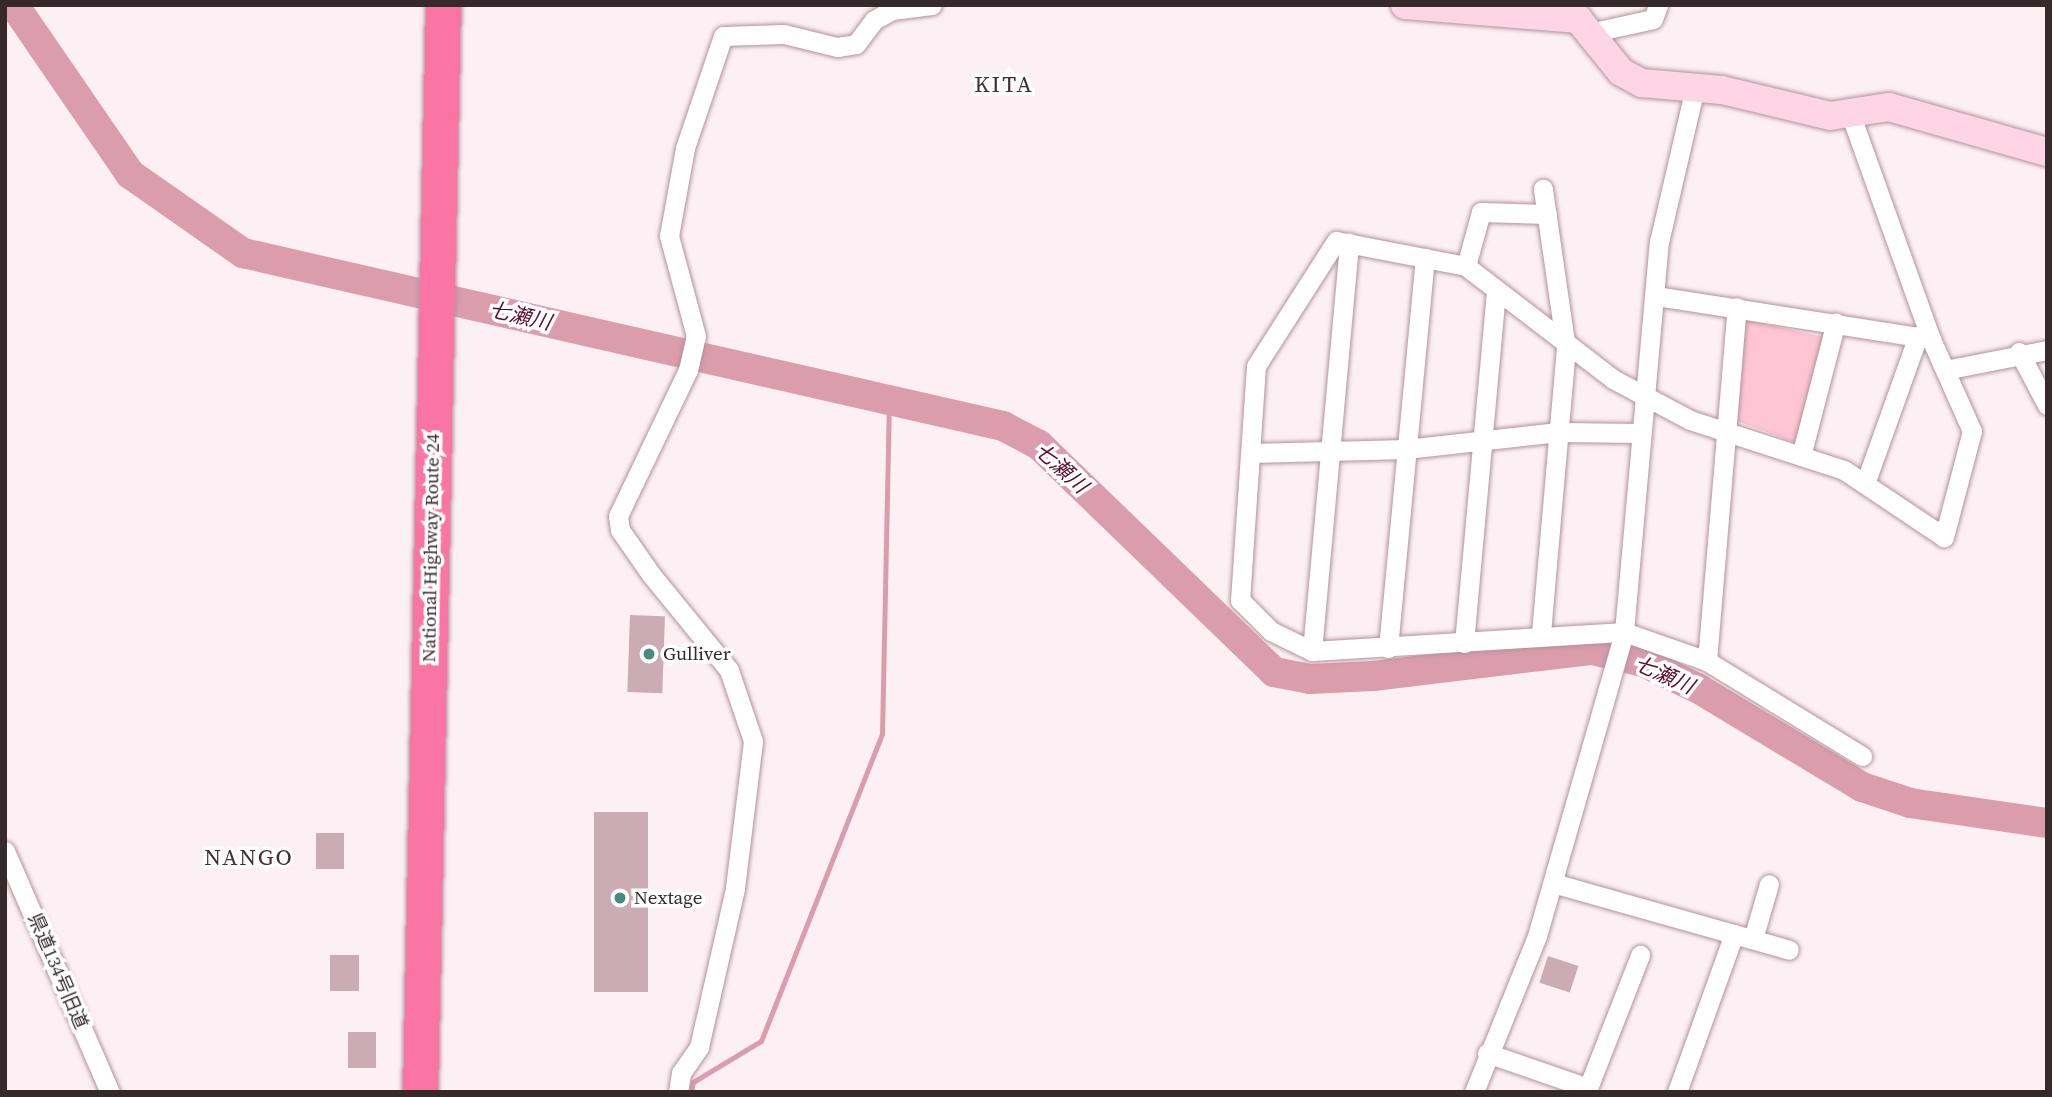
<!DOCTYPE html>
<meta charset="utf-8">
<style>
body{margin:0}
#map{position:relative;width:2052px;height:1097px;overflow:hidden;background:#fdf0f4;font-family:"Source Serif 4","Noto Sans JP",serif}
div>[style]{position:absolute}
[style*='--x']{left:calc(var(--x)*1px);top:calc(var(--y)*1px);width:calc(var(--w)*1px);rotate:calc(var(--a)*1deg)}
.green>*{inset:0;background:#ffc4d5}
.stream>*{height:5px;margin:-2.5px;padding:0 2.5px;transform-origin:2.5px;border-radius:2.5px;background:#db9cae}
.river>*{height:30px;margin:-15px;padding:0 15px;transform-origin:15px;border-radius:15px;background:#db9cae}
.building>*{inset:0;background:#cbacb4;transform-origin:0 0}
.roads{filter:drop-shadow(0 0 2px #b1939b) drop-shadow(0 0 2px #b1939b)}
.street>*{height:19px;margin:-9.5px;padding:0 9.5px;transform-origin:9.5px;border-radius:9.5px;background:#fff}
.secondary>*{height:28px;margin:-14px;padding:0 14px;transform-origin:14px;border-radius:14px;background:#fed5e4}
.highway>*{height:35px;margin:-17.5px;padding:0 17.5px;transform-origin:17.5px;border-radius:17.5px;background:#fa74a4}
.dots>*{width:19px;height:19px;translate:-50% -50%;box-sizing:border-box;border:4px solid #fff;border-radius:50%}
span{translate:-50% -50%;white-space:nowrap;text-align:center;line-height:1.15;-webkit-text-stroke:7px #fff;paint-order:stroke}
.street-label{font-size:19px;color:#35292c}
.poi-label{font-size:19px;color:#35292c}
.left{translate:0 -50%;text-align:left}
.water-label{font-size:21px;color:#580e2e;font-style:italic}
.quarter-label{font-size:23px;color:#452d34;letter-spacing:2px}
.frame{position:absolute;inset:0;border:7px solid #35292c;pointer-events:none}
</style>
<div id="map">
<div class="green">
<i style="clip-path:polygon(1746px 320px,1824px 337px,1797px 443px,1731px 419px)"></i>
</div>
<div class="stream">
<i style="--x:691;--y:1092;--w:10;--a:-79"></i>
<i style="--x:693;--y:1082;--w:79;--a:-31.1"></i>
<i style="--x:761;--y:1041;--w:330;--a:-68.5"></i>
<i style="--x:882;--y:734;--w:335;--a:-88.8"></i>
</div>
<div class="river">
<i style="--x:14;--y:5;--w:205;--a:55.5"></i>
<i style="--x:130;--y:174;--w:138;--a:35"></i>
<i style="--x:243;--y:253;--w:779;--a:12.82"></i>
<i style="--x:1003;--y:426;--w:41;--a:27.8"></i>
<i style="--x:1039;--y:445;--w:327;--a:44"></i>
<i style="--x:1274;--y:672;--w:37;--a:11"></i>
<i style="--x:1310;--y:679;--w:63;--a:-2.7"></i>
<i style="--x:1373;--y:676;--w:221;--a:-6.8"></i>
<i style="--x:1592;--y:650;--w:52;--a:13.2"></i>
<i style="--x:1643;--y:662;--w:62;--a:25.7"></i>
<i style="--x:1699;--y:689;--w:190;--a:31"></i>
<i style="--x:1862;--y:787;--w:51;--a:18.4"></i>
<i style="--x:1910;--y:803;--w:138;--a:8.3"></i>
</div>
<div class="building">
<i style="left:630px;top:615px;width:35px;height:77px;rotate:2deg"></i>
<i style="left:594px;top:812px;width:54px;height:180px"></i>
<i style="left:316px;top:833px;width:28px;height:36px"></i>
<i style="left:359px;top:955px;width:36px;height:29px;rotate:90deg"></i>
<i style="left:1548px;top:956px;width:32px;height:28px;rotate:18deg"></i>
<i style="left:348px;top:1032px;width:28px;height:36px"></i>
</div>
<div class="roads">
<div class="street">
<i style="--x:1594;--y:32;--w:60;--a:-12.4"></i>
<i style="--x:1653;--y:19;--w:15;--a:-70"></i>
<i style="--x:1850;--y:113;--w:240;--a:70.3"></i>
<i style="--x:1931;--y:339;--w:101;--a:66"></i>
<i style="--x:1972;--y:431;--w:110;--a:104.8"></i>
<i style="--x:1944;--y:537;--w:120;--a:-146.2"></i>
<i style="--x:1844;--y:470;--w:162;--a:-162"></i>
<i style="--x:1690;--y:420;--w:87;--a:-152"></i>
<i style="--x:1613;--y:379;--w:185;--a:-142.5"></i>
<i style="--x:1466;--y:266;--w:132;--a:-169.1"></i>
<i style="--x:1336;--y:241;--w:148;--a:122.6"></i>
<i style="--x:1256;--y:366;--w:235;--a:93.9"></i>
<i style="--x:1240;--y:600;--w:44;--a:45"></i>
<i style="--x:1271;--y:631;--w:46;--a:26"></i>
<i style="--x:1312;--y:651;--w:313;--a:-3.5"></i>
<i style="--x:1624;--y:632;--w:88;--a:19.3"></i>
<i style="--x:1707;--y:661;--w:182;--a:31.5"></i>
<i style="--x:1466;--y:266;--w:56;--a:-74.5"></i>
<i style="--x:1481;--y:212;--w:66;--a:1.7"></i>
<i style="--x:1657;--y:296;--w:277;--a:8.9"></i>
<i style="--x:2019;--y:352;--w:60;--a:62.2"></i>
<i style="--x:1945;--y:370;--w:104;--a:-11.1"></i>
<i style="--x:1251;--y:453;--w:155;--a:-1.5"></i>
<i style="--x:1406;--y:449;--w:153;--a:-6.4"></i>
<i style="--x:1558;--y:432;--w:83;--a:0.7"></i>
<i style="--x:1801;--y:456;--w:138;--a:-75.4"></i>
<i style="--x:1866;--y:481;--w:154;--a:-70.3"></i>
<i style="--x:1541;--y:633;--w:285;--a:-85"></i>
<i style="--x:1566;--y:349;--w:162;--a:-98.2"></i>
<i style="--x:1464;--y:643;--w:352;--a:-84.8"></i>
<i style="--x:1388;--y:648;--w:392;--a:-84.6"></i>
<i style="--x:1312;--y:651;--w:410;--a:-84.8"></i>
<i style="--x:1707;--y:661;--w:355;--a:-85.2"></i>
<i style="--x:5;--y:851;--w:263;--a:66.5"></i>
<i style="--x:1553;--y:883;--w:245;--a:15.8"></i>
<i style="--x:1753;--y:939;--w:57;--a:-73.8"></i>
<i style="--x:1487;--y:1053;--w:107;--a:19.1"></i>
<i style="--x:1588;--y:1088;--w:143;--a:-68.6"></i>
<i style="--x:678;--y:1092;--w:19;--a:-81"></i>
<i style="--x:681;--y:1073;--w:32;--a:-55"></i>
<i style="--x:699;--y:1047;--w:163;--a:-77.2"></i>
<i style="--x:735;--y:888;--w:148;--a:-83"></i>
<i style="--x:753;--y:741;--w:75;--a:-108.7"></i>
<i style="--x:729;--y:670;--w:125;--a:-129.2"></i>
<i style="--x:650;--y:573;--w:52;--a:-124.9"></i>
<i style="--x:620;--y:530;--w:14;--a:-98"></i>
<i style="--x:618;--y:516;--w:162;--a:-64.4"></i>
<i style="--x:688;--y:370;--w:35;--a:-77"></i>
<i style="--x:696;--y:336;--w:104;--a:-105.1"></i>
<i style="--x:669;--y:236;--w:89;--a:-79.7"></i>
<i style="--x:685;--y:148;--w:118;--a:-71.3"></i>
<i style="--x:723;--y:36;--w:61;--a:-1.9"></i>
<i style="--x:784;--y:34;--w:55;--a:13.8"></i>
<i style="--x:837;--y:47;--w:19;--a:-9"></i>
<i style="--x:856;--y:44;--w:30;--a:-53"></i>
<i style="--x:874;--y:20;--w:21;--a:-29"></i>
<i style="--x:892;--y:10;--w:40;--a:-7.1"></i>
<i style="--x:1474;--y:1092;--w:168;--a:-68"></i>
<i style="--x:1537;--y:936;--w:316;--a:-74"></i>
<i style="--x:1624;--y:632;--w:392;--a:-84.9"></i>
<i style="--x:1659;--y:242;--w:154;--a:-76.9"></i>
<i style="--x:1677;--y:1092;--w:168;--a:-70.2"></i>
</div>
<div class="secondary">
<i style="--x:1405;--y:5;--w:174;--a:4.6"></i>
<i style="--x:1578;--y:19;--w:68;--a:50.9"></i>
<i style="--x:1621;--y:72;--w:24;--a:28"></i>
<i style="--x:1642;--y:83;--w:80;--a:5"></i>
<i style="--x:1722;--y:90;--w:111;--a:13.5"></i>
<i style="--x:1830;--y:116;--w:60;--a:-8.7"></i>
<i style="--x:1889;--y:107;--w:164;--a:15.9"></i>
</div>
<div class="highway">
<i style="--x:420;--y:1092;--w:1087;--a:-88.79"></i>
</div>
</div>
<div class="dots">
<i style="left:649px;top:654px;background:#488b7e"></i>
<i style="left:620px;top:898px;background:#488b7e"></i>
</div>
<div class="street-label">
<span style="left:431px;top:548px;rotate:-89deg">National Highway Route 24</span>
<span style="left:58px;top:971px;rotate:67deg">県道134号旧道</span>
</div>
<div class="poi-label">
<span class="left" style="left:663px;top:654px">Gulliver</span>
<span class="left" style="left:634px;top:898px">Nextage</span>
</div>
<div class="water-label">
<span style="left:520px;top:316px;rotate:13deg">七瀬川</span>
<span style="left:1061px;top:468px;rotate:42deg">七瀬川</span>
<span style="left:1664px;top:675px;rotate:24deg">七瀬川</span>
</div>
<div class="quarter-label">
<span style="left:1004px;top:84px">KITA</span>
<span style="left:249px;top:857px">NANGO</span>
</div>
<div class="frame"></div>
</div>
